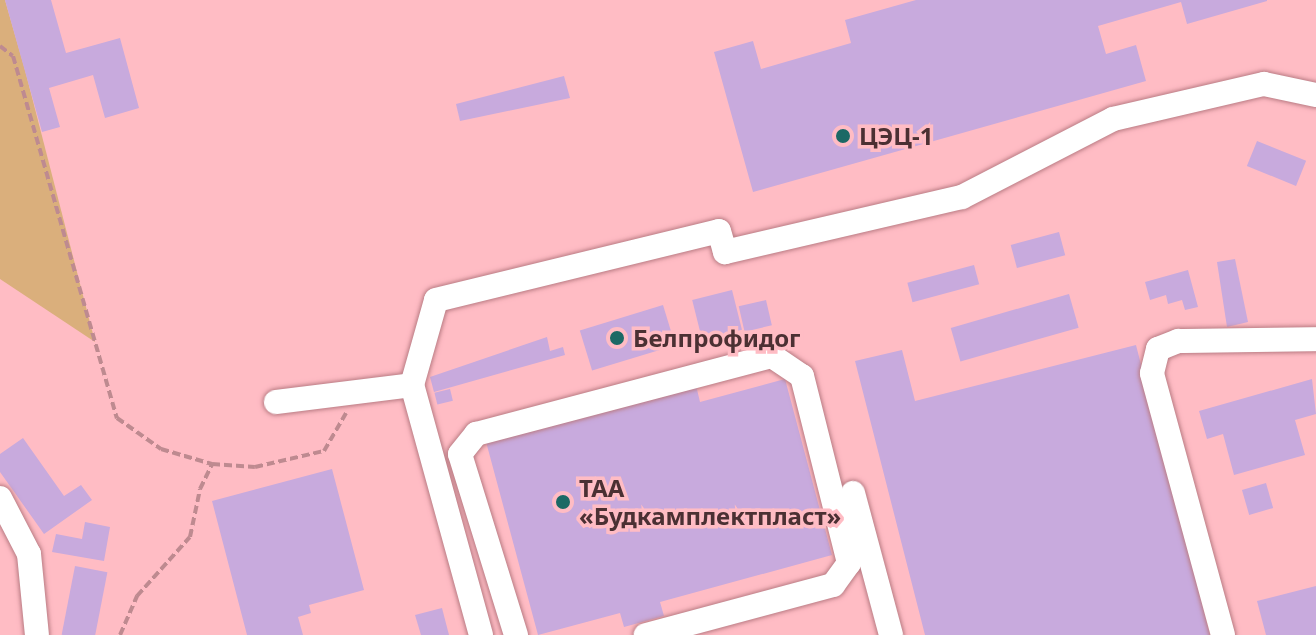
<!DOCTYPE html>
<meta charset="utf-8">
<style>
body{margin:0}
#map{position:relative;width:1316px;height:635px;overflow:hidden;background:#ffbcc4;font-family:"Noto Sans",sans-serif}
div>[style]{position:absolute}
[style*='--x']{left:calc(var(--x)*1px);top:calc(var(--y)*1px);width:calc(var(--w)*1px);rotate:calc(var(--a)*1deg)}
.green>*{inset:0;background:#daaf7c}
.building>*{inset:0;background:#c8aadd;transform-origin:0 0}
.path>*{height:4px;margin-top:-2px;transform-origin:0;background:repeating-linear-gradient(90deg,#be8a90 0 8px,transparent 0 12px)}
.roads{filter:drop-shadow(0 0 2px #ba7c84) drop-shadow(0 0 2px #ba7c84)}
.minor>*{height:24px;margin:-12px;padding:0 12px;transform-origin:12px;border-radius:12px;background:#fff}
.dots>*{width:22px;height:22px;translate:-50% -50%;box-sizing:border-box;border:4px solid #ffbcc4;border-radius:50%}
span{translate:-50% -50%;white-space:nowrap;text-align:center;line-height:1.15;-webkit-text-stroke:7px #ffbcc4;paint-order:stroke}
.poi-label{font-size:24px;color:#4b3033;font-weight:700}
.left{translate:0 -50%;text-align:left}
</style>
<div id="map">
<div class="green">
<i style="clip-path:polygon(0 0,5px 0,25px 70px,95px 342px,0 279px)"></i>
</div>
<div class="building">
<i style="clip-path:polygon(5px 0,51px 0,66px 53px,120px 38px,139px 108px,105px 118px,93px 75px,49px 88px,60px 127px,42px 132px)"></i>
<i style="clip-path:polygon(916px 0,1267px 0,1267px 1px,1187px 24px,1181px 2px,1098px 26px,1106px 54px,1136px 45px,1146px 81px,753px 192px,714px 52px,753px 41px,761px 69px,851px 43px,845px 20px)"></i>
<i style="clip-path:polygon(564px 76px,570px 98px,460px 121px,456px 104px)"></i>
<i style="left:1257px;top:141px;width:53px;height:27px;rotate:22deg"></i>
<i style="left:1059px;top:232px;width:24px;height:50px;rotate:75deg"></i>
<i style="clip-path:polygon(1235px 259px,1248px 322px,1227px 327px,1217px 262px)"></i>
<i style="left:974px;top:265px;width:20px;height:69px;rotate:75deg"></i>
<i style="clip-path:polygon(1188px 270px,1198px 307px,1185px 310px,1182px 300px,1168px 304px,1166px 295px,1150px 300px,1145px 282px)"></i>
<i style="left:732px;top:290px;width:41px;height:41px;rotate:76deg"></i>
<i style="left:1069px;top:294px;width:35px;height:123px;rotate:74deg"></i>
<i style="left:766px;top:300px;width:26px;height:28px;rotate:77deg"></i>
<i style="left:663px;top:305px;width:42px;height:87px;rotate:73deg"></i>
<i style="clip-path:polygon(547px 337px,550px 351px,563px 347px,565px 355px,434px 392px,430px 377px)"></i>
<i style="clip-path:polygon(1136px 345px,1210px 635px,925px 635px,855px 361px,902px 350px,915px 401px)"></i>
<i style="clip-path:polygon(785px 379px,832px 555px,660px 602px,664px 616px,624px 627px,620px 613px,538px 635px,485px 438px,695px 381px,700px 402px)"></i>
<i style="clip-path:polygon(1312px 379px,1316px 414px,1295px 420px,1305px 455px,1234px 475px,1223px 434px,1207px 439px,1199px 411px)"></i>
<i style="left:450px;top:389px;width:12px;height:16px;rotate:76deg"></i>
<i style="clip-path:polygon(23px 438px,64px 496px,81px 485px,92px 500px,44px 534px,0 472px,0 454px)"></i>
<i style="clip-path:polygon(332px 469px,364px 590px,309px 605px,311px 613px,298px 617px,303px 635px,247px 635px,212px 501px)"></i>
<i style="left:1266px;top:483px;width:26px;height:25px;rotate:74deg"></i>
<i style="clip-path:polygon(85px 522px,110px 527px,104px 561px,52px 552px,56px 534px,82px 539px)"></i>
<i style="left:75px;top:566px;width:33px;height:70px;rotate:11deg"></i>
<i style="clip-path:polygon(1316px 586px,1316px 635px,1266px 635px,1257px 601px)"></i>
<i style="clip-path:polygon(442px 608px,449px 635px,421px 635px,415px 615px)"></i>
</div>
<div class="path">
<i style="--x:0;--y:46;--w:16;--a:38"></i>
<i style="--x:13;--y:56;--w:377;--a:74"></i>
<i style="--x:117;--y:418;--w:54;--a:35.2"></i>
<i style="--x:161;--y:449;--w:53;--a:16.4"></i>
<i style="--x:212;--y:464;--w:43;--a:4"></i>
<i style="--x:255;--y:467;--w:71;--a:-13.1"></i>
<i style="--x:324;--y:451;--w:44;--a:-59.9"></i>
<i style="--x:120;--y:635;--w:43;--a:-66.4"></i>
<i style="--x:137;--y:596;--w:79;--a:-48.1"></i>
<i style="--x:190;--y:537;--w:49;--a:-78.2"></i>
<i style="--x:200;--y:489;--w:28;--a:-64"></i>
</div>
<div class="roads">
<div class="minor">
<i style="--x:276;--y:402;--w:137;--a:-7.1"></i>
<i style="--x:853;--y:493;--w:147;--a:75"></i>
<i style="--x:0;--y:498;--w:63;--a:62.6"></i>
<i style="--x:29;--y:554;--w:81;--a:84.4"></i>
<i style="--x:481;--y:635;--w:259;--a:-105.4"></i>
<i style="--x:412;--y:385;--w:88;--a:-74.2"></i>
<i style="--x:436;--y:300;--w:291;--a:-13.7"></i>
<i style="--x:719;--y:231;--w:22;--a:74"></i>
<i style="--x:725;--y:252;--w:243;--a:-13.1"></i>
<i style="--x:962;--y:197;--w:170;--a:-27.3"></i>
<i style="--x:1113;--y:119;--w:155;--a:-13.1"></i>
<i style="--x:1264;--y:84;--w:53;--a:11.9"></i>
<i style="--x:516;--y:635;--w:189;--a:-107.2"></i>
<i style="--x:460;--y:454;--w:26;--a:-51"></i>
<i style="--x:476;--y:434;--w:306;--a:-14.8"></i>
<i style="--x:772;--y:356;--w:36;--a:34"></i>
<i style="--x:802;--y:376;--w:193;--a:75.9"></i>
<i style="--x:849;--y:563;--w:27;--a:126"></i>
<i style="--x:833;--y:585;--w:194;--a:165"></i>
<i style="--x:1223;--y:635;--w:271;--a:-105.2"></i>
<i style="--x:1152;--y:373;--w:25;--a:-76"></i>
<i style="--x:1158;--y:349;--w:22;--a:-22"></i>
<i style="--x:1178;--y:341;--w:138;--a:-0.8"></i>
</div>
</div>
<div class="dots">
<i style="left:843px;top:136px;background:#1c6965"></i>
<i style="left:617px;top:338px;background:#1c6965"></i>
<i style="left:563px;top:502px;background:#1c6965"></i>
</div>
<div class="poi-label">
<span class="left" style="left:859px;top:136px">ЦЭЦ-1</span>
<span class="left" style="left:633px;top:338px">Белпрофидог</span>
<span class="left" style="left:579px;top:502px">ТАА<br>«Будкамплектпласт»</span>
</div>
</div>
